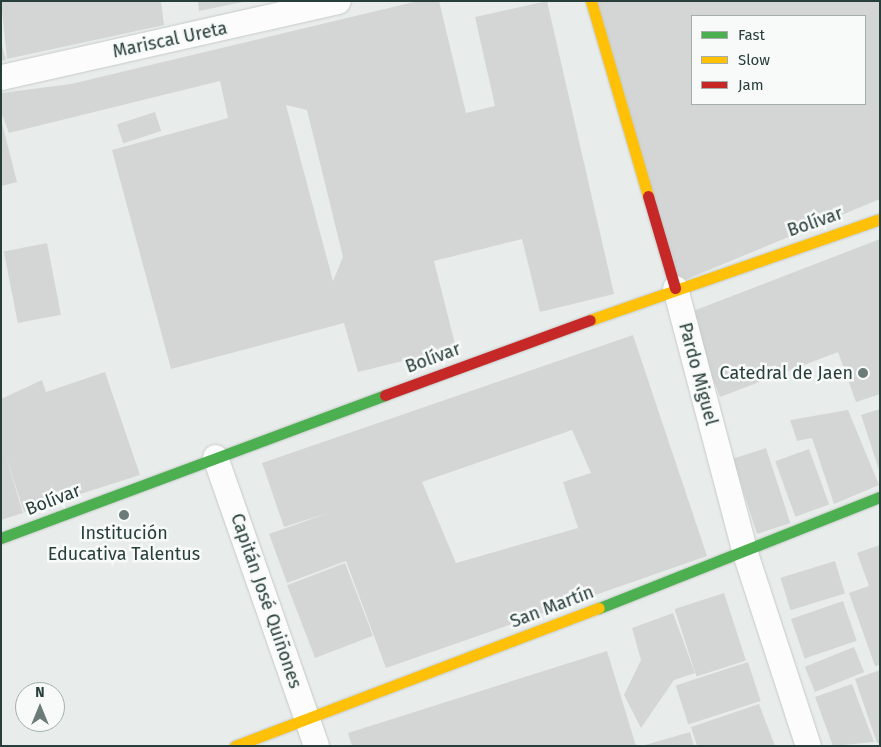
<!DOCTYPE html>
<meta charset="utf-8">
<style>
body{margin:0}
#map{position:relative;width:881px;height:747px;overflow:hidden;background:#e8edeb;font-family:"Fira Sans",sans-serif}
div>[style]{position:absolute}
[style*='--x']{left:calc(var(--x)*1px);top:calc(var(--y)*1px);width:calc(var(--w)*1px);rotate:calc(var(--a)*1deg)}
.building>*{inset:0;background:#d3d6d5;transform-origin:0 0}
.roads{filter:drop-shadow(0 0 1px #c5cac8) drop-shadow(0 0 1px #c5cac8)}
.street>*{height:25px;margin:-12.5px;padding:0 12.5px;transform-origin:12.5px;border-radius:12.5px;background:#fcfcfc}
.fast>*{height:11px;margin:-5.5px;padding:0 5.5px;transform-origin:5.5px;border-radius:5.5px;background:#4caf50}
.slow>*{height:11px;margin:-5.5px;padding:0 5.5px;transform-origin:5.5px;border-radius:5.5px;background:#ffc107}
.jam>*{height:11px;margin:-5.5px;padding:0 5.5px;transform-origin:5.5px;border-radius:5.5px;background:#c62828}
.dots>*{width:14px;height:14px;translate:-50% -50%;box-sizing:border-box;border:2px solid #f7faf9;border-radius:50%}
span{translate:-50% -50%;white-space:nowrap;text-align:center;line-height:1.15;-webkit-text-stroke:5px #f7faf9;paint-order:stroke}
.street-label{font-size:18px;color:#283e3a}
.poi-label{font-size:18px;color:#283e3a}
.right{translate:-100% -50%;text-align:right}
.frame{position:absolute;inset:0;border:2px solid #283e3a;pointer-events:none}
.legend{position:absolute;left:691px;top:15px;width:175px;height:90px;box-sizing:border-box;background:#f7faf9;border:1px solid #a4afad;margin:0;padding:6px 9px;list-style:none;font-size:15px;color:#283e3a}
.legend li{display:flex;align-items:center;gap:10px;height:25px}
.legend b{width:25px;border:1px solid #a4afad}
.north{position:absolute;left:15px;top:682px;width:50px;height:50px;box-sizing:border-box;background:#f7faf9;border:1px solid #a4afad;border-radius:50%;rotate:0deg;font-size:14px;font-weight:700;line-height:20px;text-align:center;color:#283e3a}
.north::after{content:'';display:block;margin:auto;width:18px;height:22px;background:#6b7b78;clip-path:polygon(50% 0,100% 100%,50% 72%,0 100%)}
</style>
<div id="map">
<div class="building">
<i style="clip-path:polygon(1px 1px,161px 1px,164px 25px,7px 59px)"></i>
<i style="clip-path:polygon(198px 1px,243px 1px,243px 2px,199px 11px)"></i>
<i style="clip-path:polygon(evenodd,418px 1px,439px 1px,466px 113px,495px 106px,475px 17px,547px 1px,614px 294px,540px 312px,522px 239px,434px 261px,456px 348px,358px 372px,344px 323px,171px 369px,112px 150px,228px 118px,220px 81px,9px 133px,1px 112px,1px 93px,71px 84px,418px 1px,286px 105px,307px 110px,343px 257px,333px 281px,286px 105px)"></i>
<i style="clip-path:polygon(evenodd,593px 1px,880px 1px,880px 199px,680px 282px,593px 1px,692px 16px,865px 16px,865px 104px,692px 104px,692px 16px)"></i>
<i style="clip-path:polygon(1px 42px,6px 60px,1px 61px)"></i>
<i style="left:155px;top:112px;width:20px;height:40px;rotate:72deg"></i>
<i style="clip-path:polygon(2px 123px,17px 182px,1px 186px,1px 124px)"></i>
<i style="clip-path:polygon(880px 239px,880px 394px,856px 402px,838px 352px,720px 397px,688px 313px)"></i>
<i style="left:47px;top:243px;width:73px;height:44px;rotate:79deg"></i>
<i style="clip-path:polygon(evenodd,633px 335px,707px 556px,386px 668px,346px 561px,287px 583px,269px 534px,331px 512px,284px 527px,262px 463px,633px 335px,572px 430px,591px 473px,563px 482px,578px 528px,456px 563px,422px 482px,572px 430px)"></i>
<i style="clip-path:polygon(105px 372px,140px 475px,24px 512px,5px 453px,23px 513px,1px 520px,1px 399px,42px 380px,46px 392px)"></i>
<i style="clip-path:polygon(880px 409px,880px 470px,879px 470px,861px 415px)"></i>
<i style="clip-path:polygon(848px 410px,879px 485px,834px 504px,812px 438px,797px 441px,790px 420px)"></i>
<i style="left:766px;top:448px;width:79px;height:35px;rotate:72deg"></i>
<i style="left:809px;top:449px;width:59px;height:36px;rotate:70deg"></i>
<i style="clip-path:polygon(880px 545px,880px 665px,875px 666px,849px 593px,869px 586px,857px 553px)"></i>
<i style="left:835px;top:561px;width:34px;height:57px;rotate:73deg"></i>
<i style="left:345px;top:563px;width:78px;height:62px;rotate:69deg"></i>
<i style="left:724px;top:593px;width:71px;height:52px;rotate:72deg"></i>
<i style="left:843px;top:601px;width:42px;height:55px;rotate:71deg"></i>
<i style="clip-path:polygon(673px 613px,695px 673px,674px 680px,641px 728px,624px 695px,641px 660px,632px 628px)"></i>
<i style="left:854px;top:647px;width:27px;height:53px;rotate:68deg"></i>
<i style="clip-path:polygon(607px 651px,636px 746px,352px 746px,348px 733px)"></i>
<i style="left:748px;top:662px;width:41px;height:76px;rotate:72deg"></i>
<i style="clip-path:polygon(880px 670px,880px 743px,877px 743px,855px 679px)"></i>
<i style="clip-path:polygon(852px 684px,874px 742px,833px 746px,815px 697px)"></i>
<i style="clip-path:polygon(759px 704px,775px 746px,697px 746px,691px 727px)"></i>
<i style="clip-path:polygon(690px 732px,694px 746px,645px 746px,645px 745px)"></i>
</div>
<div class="roads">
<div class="street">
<i style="--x:1;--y:77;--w:345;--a:-12.7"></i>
<i style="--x:675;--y:288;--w:274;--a:75.2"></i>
<i style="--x:745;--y:553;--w:203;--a:71.9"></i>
<i style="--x:215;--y:457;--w:306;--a:70.7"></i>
</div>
<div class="fast">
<i style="--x:1;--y:538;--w:410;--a:-20.4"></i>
<i style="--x:599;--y:608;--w:302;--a:-21.6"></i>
</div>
<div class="slow">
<i style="--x:591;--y:1;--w:203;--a:73.7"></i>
<i style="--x:590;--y:320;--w:307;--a:-19.2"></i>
<i style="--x:235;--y:746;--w:389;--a:-20.8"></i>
</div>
<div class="jam">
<i style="--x:648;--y:196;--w:96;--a:73.6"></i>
<i style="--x:385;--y:395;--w:218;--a:-20.1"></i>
</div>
</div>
<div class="dots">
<i style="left:863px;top:373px;background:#6b7b78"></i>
<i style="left:124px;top:515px;background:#6b7b78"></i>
</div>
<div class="street-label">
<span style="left:170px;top:40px;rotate:-12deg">Mariscal Ureta</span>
<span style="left:815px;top:222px;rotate:-19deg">Bolívar</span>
<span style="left:433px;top:358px;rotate:-20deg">Bolívar</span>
<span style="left:698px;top:374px;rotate:75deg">Pardo Miguel</span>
<span style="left:53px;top:500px;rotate:-21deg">Bolívar</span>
<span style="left:266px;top:601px;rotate:71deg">Capitán José Quiñones</span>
<span style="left:552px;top:607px;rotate:-21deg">San Martín</span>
</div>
<div class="poi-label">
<span class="right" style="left:853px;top:373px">Catedral de Jaen</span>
<span style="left:124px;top:544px">Institución<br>Educativa Talentus</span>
</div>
<div class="frame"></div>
<ul class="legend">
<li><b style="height:6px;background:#4caf50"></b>Fast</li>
<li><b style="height:6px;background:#ffc107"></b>Slow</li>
<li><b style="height:6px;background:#c62828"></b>Jam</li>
</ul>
<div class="north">N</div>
</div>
